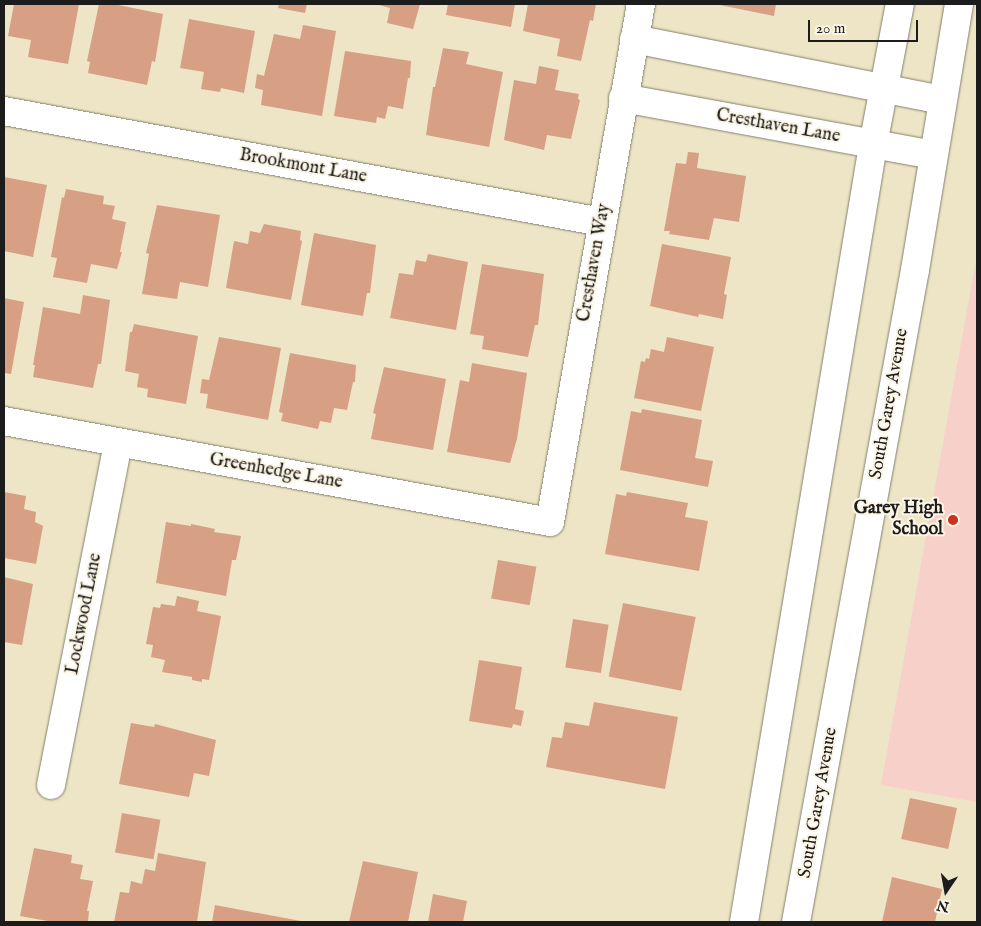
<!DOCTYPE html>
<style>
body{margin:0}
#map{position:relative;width:981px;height:926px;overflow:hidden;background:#ede5c5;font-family:"IM FELL English",serif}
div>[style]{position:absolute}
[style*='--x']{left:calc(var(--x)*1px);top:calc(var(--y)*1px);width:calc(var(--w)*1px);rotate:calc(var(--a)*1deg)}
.built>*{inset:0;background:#f7d1c9}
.building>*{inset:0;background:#d79f84;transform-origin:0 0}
.roads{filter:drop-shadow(0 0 1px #848070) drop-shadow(0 0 1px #848070)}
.minor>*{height:28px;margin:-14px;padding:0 14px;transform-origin:14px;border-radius:14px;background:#fff}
.major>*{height:28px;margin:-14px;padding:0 14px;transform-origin:14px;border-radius:14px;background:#fff}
.dots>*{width:14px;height:14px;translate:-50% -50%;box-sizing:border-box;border:2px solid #fcf5e5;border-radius:50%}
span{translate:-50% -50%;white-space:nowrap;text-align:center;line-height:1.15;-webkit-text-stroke:4px #fcf5e5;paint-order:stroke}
.street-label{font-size:18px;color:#1c1c1c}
.poi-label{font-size:18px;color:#1c1c1c;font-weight:700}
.right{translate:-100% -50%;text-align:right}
.frame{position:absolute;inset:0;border:5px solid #1c1c1c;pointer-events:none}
.north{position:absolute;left:921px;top:866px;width:50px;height:50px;-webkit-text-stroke:4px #fcf5e5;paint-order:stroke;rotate:192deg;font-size:14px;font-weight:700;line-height:20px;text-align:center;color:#1c1c1c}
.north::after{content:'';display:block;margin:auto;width:18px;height:22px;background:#1c1c1c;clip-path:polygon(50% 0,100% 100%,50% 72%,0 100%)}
.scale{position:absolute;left:808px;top:20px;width:110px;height:22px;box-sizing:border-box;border:2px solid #1c1c1c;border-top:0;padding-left:6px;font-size:15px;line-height:18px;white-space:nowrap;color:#1c1c1c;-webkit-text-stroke:4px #fcf5e5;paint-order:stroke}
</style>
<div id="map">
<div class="built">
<i style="clip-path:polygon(977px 255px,977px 802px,881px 785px)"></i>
</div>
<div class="building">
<i style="clip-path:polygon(14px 4px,79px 4px,68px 64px,28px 57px,31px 40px,8px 36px)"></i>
<i style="clip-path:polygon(99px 4px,113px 4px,163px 14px,155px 62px,152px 61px,147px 85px,88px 73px,90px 62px,87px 61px)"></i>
<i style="clip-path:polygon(279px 4px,307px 4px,305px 13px,278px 8px)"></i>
<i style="clip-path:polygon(375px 4px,420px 4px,413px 29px,387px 23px,390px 8px)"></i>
<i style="clip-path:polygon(448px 4px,515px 4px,511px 27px,446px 15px)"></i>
<i style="clip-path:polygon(528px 4px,596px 4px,593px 21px,590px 20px,581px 61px,557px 56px,560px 39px,523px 31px)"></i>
<i style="clip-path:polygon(715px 4px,776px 4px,774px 16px)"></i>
<i style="clip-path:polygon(189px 19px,255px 31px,244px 93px,221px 88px,220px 92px,201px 89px,204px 72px,180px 68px)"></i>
<i style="clip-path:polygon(303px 25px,336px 31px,322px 116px,261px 105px,263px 90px,255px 88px,257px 74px,264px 76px,274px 34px,300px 39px)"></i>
<i style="clip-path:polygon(443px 48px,469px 52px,466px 64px,503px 72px,489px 147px,426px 135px,433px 87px,435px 87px)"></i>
<i style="clip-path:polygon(345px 51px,411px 61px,410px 78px,408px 78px,403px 109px,388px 106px,385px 119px,377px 117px,376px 123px,334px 116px)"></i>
<i style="clip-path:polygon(539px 66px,559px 70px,555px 90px,579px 94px,578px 99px,580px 100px,571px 139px,547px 135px,544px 150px,504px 140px,514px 80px,536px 84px)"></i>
<i style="clip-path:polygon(688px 152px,699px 153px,697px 168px,746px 176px,739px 222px,714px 218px,709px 240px,669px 234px,670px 231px,664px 231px,676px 163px,686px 164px)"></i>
<i style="clip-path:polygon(4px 177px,47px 185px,33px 257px,4px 251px)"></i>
<i style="clip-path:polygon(66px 189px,104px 196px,103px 204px,115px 206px,112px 219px,126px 222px,120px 252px,122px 252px,117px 269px,91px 264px,87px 283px,53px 277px,57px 258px,51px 257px,62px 197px,64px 198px)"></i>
<i style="clip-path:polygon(157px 205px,220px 215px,208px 287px,180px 282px,177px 299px,142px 294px,149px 254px,146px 253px)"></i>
<i style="clip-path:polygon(264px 224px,301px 231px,300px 240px,302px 241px,291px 300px,226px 288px,234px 241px,248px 244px,250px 231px,260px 233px)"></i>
<i style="clip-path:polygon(314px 233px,376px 245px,370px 293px,367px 293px,363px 316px,301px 305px)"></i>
<i style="clip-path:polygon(662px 244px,731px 257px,724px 294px,727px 295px,723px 319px,699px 314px,698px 317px,650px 306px)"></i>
<i style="clip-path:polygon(428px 254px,468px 262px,456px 330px,390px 318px,399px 273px,413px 275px,416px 260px,426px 262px)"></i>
<i style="clip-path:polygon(482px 264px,544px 274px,538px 325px,535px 325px,528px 357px,482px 349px,484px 336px,470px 334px)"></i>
<i style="clip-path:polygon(83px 295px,110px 300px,101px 364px,98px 364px,93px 388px,33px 377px,35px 365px,33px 365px,43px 307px,80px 314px)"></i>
<i style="clip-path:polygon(4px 298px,24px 302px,11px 374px,4px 373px)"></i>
<i style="clip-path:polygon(134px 324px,198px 336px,186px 404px,147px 397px,148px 389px,137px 387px,139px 374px,125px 371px,130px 332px,132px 332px)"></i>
<i style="clip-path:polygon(219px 337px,281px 348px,268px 420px,206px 408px,208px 394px,200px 393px,202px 379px,209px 380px)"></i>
<i style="clip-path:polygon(667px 337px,714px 347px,701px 411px,634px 398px,641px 361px,645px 362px,646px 358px,649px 359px,651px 349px,664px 352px)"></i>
<i style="clip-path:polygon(290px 353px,356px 365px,355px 382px,353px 382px,347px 410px,334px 408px,331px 423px,320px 421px,318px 429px,281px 421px,283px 413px,279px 412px)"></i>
<i style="clip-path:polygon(472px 363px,527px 373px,517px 439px,510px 463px,447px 452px,460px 380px,469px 382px)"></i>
<i style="clip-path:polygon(384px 367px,446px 379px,433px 450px,371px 439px,376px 414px,373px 413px)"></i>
<i style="clip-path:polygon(642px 409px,702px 420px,695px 458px,713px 461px,708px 487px,620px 470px,631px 411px,641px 413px)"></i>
<i style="clip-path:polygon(4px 492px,26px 496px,24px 509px,36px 512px,35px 522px,43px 526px,36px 564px,4px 558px)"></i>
<i style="clip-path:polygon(627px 492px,688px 503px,685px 517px,708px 521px,699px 571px,605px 554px,616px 494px,626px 496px)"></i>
<i style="clip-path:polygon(166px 522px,191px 526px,191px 524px,215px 529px,214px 532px,241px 536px,236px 560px,232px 560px,226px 596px,156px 583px)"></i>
<i style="left:498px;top:560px;width:39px;height:39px;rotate:10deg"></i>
<i style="clip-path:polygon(4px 577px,33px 584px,22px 645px,4px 642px)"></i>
<i style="clip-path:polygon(177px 596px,199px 601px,197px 611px,221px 616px,209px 680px,202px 679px,202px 682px,192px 680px,192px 677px,162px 672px,165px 660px,151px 657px,153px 645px,146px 644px,153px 607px,160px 608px,161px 604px,175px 606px)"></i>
<i style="left:623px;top:603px;width:74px;height:75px;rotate:11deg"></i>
<i style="left:573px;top:619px;width:36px;height:49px;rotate:9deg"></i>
<i style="clip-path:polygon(479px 660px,522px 667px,515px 709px,524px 711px,521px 726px,513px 724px,512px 728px,469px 721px)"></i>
<i style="clip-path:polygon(594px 702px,678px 717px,665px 789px,546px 767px,552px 737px,562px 738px,565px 722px,589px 726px)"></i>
<i style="clip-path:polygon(131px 723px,154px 727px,155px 724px,216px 740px,209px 776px,194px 773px,189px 797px,119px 784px)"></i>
<i style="left:910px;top:798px;width:48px;height:42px;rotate:12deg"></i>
<i style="left:122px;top:813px;width:39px;height:40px;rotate:10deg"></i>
<i style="clip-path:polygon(34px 848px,72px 855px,71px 863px,83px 865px,80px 879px,93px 881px,87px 911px,89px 911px,88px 922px,53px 922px,20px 916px)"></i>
<i style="clip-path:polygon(158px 853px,206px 862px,197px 922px,114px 922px,120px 892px,129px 893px,131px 881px,142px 884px,145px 869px,155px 871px)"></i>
<i style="clip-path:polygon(363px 861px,418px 872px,408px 922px,349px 922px)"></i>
<i style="clip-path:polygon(892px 877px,942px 889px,935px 922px,882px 922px)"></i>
<i style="clip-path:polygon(433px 894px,467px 901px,463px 922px,428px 922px)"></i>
<i style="clip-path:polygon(215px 905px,301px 921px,301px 922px,212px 922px)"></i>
</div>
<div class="roads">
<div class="minor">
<i style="--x:634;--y:39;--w:314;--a:11.2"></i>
<i style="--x:623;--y:98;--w:315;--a:10.4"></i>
<i style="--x:4;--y:111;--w:608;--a:10.52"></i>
<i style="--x:4;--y:421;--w:555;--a:10.48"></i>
<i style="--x:550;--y:522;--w:526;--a:-80.04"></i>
<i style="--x:51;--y:785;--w:348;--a:-78.9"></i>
</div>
<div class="major">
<i style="--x:744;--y:922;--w:788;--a:-80.57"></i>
<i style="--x:873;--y:145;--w:144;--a:-79.2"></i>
<i style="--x:796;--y:922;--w:663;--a:-79.66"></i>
<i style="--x:915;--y:270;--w:270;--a:-80.6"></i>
</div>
</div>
<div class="dots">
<i style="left:953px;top:520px;background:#c8321e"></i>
</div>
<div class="street-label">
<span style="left:778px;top:127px;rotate:10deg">Cresthaven Lane</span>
<span style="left:303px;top:167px;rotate:10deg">Brookmont Lane</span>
<span style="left:595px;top:263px;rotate:-80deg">Cresthaven Way</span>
<span style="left:890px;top:404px;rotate:-80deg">South Garey Avenue</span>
<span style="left:276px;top:472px;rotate:10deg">Greenhedge Lane</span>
<span style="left:85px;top:614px;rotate:-79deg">Lockwood Lane</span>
<span style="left:819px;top:803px;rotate:-80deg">South Garey Avenue</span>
</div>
<div class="poi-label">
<span class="right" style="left:943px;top:520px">Garey High<br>School</span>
</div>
<div class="frame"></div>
<div class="north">N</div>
<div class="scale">20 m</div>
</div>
